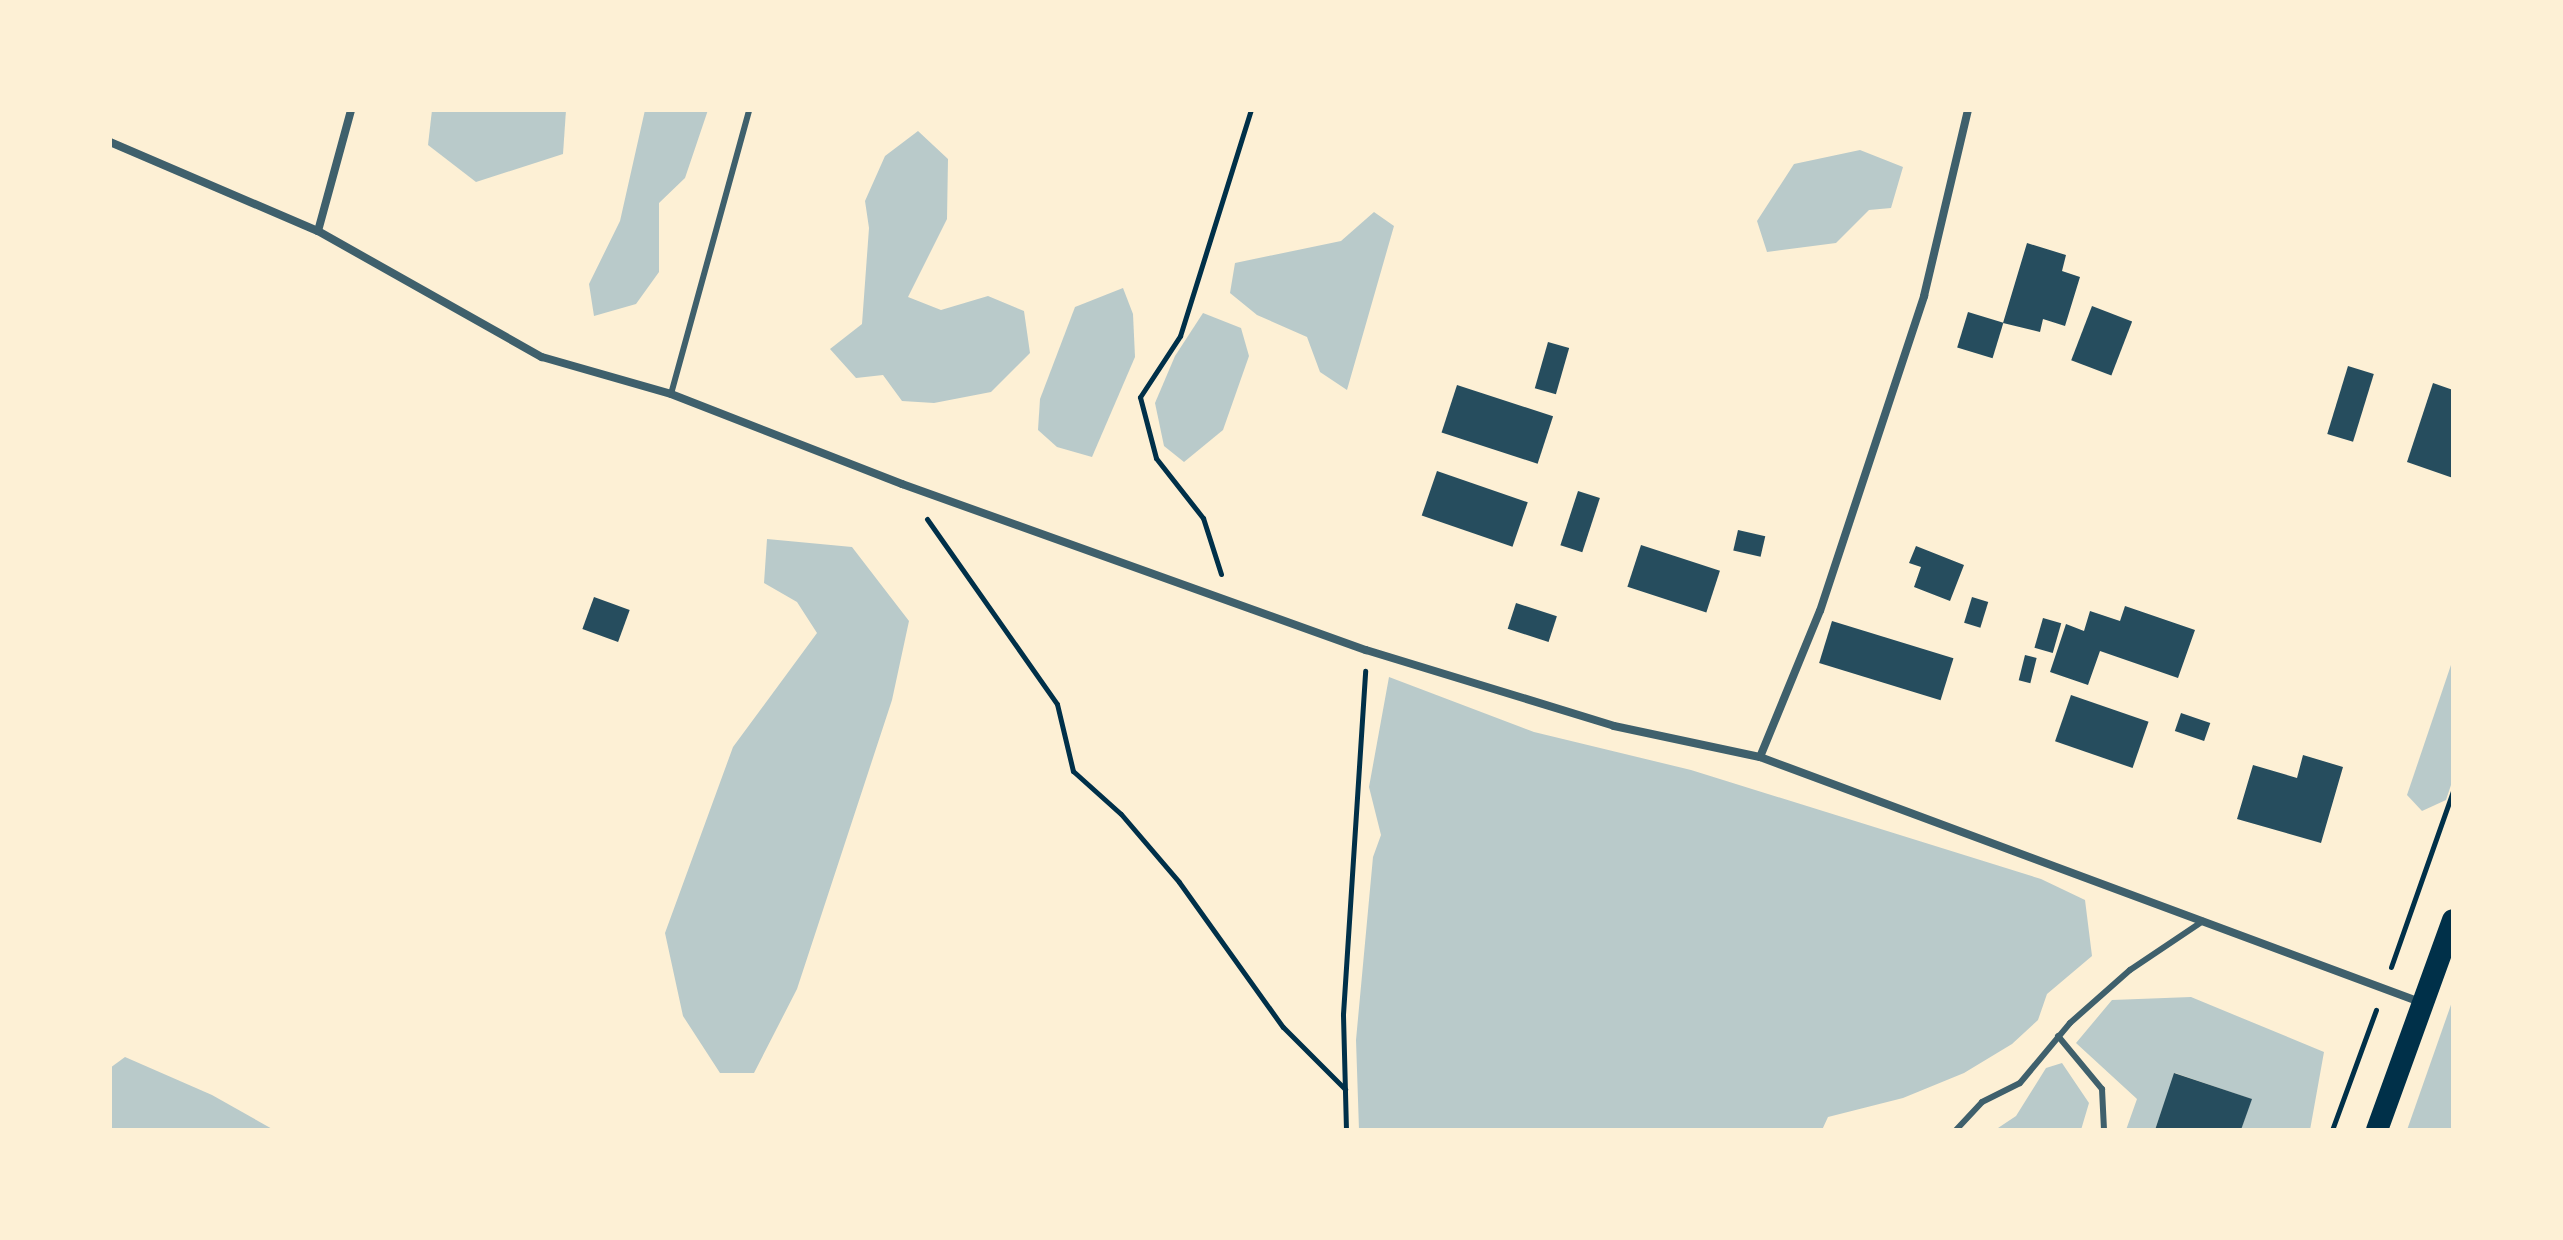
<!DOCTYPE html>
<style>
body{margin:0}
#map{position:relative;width:2563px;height:1240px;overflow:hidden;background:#fdf0d5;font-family:Literata,serif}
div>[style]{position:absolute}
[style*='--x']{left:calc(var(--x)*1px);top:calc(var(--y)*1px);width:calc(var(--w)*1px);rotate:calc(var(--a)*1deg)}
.green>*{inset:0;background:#b9caca}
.building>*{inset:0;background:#264d5e;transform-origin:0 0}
.path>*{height:5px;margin:-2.5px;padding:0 2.5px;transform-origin:2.5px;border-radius:2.5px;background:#003049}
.service>*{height:6px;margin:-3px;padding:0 3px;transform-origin:3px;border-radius:3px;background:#3f606c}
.minor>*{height:8px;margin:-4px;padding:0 4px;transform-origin:4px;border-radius:4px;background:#3f606c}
.trunk>*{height:22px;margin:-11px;padding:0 11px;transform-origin:11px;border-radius:11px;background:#003049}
span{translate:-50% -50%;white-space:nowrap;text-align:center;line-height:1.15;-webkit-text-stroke:7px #fdf0d5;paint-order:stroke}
.frame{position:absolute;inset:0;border:112px solid #fdf0d5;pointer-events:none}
</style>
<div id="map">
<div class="green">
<i style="clip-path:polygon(432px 110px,566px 110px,563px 154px,476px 182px,428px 145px)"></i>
<i style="clip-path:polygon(645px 110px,708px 110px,685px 178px,659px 203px,659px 272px,636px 304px,594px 316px,589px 284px,620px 221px)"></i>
<i style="clip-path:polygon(918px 131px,948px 159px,947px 219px,908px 297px,941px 310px,988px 296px,1024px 311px,1030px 353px,991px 392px,934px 403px,902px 401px,883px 375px,856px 378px,830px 349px,862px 324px,869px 228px,865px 201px,885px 156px)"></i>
<i style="clip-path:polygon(1860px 150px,1903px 167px,1891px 208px,1869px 210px,1836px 243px,1767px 252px,1757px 221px,1794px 164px)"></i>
<i style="clip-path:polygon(1374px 212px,1394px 226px,1347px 390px,1320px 372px,1307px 337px,1257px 315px,1230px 293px,1235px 263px,1341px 241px)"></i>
<i style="clip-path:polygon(1123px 288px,1133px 314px,1135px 357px,1092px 457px,1057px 447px,1038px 430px,1040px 399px,1075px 307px)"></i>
<i style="clip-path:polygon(1203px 313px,1241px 328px,1249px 356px,1223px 430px,1184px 462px,1164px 446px,1155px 403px,1175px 356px)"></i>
<i style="clip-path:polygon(767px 539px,852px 547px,909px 621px,892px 700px,797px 989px,754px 1073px,720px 1073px,683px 1016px,665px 933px,733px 747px,817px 633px,797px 602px,764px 583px)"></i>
<i style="clip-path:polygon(2453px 659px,2453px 779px,2446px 800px,2422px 811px,2407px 795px)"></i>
<i style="clip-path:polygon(1389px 677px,1534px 732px,1691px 770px,2041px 879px,2085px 900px,2092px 956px,2047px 994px,2038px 1020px,2012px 1044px,1964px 1073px,1903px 1098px,1828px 1117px,1822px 1130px,1359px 1130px,1356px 1040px,1373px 857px,1381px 835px,1369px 787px)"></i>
<i style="clip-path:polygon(2191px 997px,2324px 1052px,2310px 1130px,2241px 1130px,2251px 1099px,2175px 1073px,2155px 1130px,2126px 1130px,2137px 1099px,2076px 1043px,2112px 1000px)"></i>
<i style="clip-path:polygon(2453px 999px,2453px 1130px,2407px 1130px)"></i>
<i style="clip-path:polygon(125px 1057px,212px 1095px,274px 1130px,110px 1130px,110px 1068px)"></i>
<i style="clip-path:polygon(2062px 1063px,2089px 1103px,2081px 1130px,1995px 1130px,2016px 1116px,2046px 1068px)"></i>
</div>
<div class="building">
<i style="clip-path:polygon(2027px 243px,2066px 255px,2062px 271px,2080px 277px,2065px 326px,2043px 319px,2040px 332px,2003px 323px)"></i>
<i style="left:2092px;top:306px;width:43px;height:58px;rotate:21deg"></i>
<i style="left:1968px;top:312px;width:37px;height:37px;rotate:17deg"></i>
<i style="left:1548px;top:342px;width:22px;height:48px;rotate:16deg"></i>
<i style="left:2348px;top:366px;width:27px;height:71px;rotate:17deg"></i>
<i style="clip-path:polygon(2433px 383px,2453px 390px,2453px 478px,2407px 462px)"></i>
<i style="left:1457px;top:385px;width:101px;height:50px;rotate:18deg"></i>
<i style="left:1437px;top:471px;width:96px;height:47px;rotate:19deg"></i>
<i style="left:1578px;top:491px;width:23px;height:57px;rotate:18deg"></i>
<i style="left:1738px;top:530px;width:28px;height:21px;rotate:13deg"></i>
<i style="left:1641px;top:545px;width:83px;height:44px;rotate:18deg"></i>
<i style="clip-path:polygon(1916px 546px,1964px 565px,1950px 601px,1914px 587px,1921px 567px,1909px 563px)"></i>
<i style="left:594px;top:597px;width:38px;height:34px;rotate:20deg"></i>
<i style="left:1972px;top:597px;width:17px;height:27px;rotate:17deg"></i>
<i style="left:1516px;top:603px;width:43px;height:27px;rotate:18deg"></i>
<i style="clip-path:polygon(2125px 606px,2195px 630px,2178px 678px,2100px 651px,2088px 685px,2050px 672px,2066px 624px,2084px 631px,2090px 611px,2120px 621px)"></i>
<i style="left:2043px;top:618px;width:19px;height:31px;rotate:16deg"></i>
<i style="left:1832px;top:621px;width:127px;height:44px;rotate:17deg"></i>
<i style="left:2025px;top:655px;width:12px;height:26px;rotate:14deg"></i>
<i style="left:2071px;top:695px;width:82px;height:49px;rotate:19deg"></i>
<i style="left:2181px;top:713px;width:31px;height:19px;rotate:19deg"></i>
<i style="clip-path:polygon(2303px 755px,2343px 767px,2321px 843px,2237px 819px,2253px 765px,2297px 778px)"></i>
<i style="clip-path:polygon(2174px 1073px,2252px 1099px,2241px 1130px,2155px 1130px)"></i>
</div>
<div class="path">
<i style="--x:927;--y:519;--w:226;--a:54.9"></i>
<i style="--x:1057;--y:704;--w:69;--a:76.6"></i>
<i style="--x:1073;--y:771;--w:64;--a:41.9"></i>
<i style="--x:1121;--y:814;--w:89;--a:49.5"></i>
<i style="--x:1179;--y:882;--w:178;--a:54.4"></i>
<i style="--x:1283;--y:1027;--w:88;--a:45"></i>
<i style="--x:1221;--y:574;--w:59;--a:-107.8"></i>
<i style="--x:1203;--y:518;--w:76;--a:-128.1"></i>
<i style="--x:1156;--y:458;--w:63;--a:-104.7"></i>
<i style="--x:1140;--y:397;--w:73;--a:-56.7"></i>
<i style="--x:1180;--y:336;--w:237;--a:-72.6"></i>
<i style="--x:2391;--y:967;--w:187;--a:-70.6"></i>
<i style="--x:1346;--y:1130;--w:116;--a:-91.5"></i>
<i style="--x:1343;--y:1014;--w:344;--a:-86.3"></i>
<i style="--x:2332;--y:1130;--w:128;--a:-69.9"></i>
</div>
<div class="service">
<i style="--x:671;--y:394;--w:295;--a:-74.6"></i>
<i style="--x:2058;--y:1036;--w:69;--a:50.3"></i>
<i style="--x:2102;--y:1089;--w:41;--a:87.2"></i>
<i style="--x:1956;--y:1130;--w:38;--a:-47"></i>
<i style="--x:1982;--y:1102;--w:42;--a:-26.6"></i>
<i style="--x:2020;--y:1083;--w:78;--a:-50.2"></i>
<i style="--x:2070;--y:1023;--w:80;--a:-41.5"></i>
<i style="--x:2130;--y:970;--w:88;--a:-33.9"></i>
</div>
<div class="minor">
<i style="--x:110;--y:142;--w:226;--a:23.2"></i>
<i style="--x:318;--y:231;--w:257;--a:29.4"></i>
<i style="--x:542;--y:357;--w:134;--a:16"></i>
<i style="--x:671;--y:394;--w:248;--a:21.3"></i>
<i style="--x:902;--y:484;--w:493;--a:19.7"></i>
<i style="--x:1366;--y:650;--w:259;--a:17"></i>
<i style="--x:1614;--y:726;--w:149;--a:12"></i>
<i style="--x:1760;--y:757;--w:704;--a:20.37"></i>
<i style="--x:318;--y:231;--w:125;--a:-74.7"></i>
<i style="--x:1760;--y:757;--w:158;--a:-67.7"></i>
<i style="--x:1820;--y:611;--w:332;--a:-71.7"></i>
<i style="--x:1924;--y:296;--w:191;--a:-76.7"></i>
</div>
<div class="trunk">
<i style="--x:2377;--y:1130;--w:223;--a:-70.1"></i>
</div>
<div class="frame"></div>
</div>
